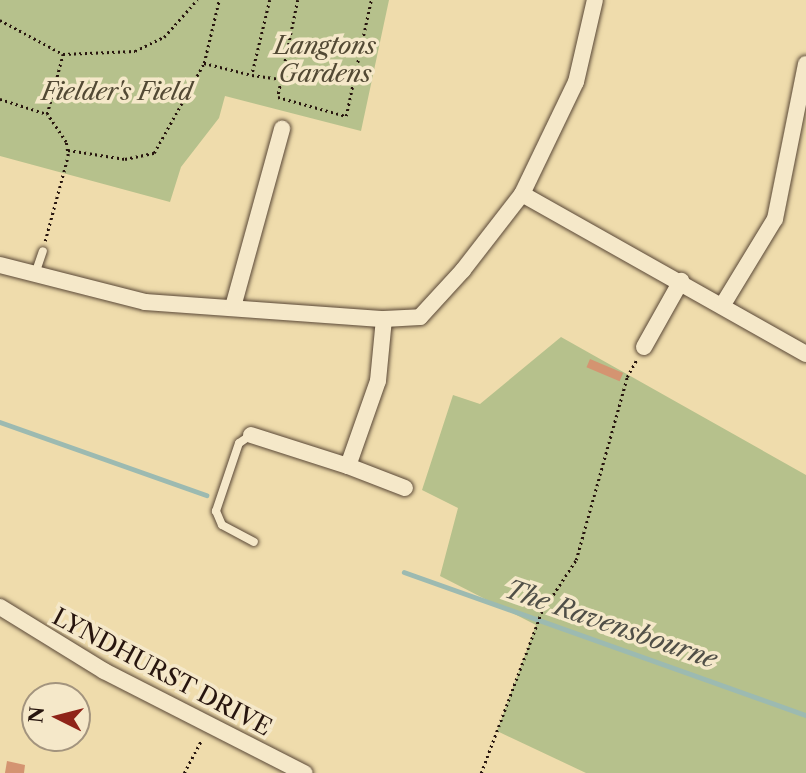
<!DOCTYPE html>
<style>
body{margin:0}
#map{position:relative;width:806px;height:773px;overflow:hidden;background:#efdcac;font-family:"Libre Caslon Text",serif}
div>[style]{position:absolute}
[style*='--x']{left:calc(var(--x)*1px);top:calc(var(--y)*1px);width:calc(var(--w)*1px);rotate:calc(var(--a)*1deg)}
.green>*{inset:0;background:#b6c18c}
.stream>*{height:4.5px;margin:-2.25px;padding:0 2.25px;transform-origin:2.25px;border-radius:2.25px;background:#9cbab1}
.building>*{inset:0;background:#d49471;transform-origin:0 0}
.path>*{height:2.5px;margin-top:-1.25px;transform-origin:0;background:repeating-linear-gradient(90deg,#27150e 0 2px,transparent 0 5.5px)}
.roads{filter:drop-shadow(0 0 2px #594736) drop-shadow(0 0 2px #594736)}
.lane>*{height:8px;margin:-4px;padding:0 4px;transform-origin:4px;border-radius:4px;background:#f5e8c9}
.street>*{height:16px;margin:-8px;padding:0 8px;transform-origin:8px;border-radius:8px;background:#f5e8c9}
span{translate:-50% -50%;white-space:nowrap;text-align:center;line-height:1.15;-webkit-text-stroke:7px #f5e8c9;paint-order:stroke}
.park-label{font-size:24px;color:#524934;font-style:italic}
.street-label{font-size:24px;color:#27150e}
.water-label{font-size:26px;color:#504f47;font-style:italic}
.north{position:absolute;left:21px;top:682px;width:70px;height:70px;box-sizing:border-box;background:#f5e8c9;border:2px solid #a3947e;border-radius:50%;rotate:276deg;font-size:19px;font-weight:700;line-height:28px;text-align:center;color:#27150e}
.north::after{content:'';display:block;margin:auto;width:24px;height:32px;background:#8f2418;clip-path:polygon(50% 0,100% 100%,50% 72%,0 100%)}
</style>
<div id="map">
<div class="green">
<i style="clip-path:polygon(0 0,389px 0,361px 131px,225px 96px,219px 118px,181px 167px,170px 202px,0 156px)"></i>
<i style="clip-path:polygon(561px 337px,806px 475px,806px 773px,586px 773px,497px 731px,536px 625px,440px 576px,458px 508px,422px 490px,453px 395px,480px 404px)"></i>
</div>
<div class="stream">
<i style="--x:0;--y:422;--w:219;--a:19.5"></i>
<i style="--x:404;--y:572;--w:427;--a:19.6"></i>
</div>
<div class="building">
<i style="left:590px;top:359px;width:36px;height:9px;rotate:23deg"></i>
<i style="clip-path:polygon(7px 761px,25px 765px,24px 773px,5px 773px)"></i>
</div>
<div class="path">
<i style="--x:270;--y:0;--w:77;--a:103.5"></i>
<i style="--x:252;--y:75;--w:30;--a:8"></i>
<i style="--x:298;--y:0;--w:99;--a:101.7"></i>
<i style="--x:278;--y:97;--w:71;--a:15.6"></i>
<i style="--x:346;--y:116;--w:119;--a:-77.8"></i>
<i style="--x:0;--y:20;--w:72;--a:28.4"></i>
<i style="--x:63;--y:54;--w:72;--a:-2.4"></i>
<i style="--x:135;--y:51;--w:32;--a:-26"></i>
<i style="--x:164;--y:37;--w:50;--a:-48.3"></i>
<i style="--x:204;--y:63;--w:65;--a:-76.6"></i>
<i style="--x:0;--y:99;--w:49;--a:17.7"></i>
<i style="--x:68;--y:150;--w:58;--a:9"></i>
<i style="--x:125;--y:159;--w:30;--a:-12"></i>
<i style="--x:154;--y:153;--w:103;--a:-60.9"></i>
<i style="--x:204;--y:63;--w:49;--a:14"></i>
<i style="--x:45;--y:241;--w:88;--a:-74.9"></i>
<i style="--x:68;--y:156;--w:14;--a:-98"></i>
<i style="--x:66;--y:142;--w:34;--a:-124"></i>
<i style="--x:47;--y:114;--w:62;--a:-75.1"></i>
<i style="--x:184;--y:773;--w:38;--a:-62"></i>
<i style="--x:481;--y:773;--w:171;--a:-69.4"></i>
<i style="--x:541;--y:613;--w:64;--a:-56.6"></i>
<i style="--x:576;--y:560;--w:190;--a:-74.4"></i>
<i style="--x:627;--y:377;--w:21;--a:-61"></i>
</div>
<div class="roads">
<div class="lane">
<i style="--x:35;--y:274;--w:24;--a:-71"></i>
<i style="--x:251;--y:435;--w:14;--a:146"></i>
<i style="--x:239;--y:443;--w:72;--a:108.7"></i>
<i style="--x:216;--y:511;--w:15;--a:67"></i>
<i style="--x:222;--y:525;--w:36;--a:28"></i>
</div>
<div class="street">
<i style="--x:522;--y:194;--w:326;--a:29.4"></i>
<i style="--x:0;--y:265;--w:150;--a:14.3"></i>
<i style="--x:145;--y:302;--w:240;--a:4.1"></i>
<i style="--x:384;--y:319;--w:36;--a:-3"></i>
<i style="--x:420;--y:317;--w:64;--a:-47.5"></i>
<i style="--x:463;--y:270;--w:96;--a:-52.2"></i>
<i style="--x:522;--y:194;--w:124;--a:-64.3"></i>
<i style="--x:576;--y:82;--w:84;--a:-77"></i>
<i style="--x:722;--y:306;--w:102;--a:-58.7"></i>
<i style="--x:775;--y:219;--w:158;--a:-78.7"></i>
<i style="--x:233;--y:307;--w:185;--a:-74.6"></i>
<i style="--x:644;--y:347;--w:76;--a:-60.7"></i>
<i style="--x:251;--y:435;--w:102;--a:17.7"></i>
<i style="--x:348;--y:466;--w:90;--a:-70.6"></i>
<i style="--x:378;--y:381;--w:62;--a:-84.5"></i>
<i style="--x:348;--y:466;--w:61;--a:21.1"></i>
<i style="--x:0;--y:607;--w:122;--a:31.6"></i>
<i style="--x:104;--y:671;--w:225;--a:27"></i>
</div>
</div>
<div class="park-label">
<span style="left:325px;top:60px">Langtons<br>Gardens</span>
<span style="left:117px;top:92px">Fielder's Field</span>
</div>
<div class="street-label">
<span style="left:162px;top:672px;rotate:28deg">LYNDHURST DRIVE</span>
</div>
<div class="water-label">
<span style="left:611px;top:625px;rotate:19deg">The Ravensbourne</span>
</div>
<div class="north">N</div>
</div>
